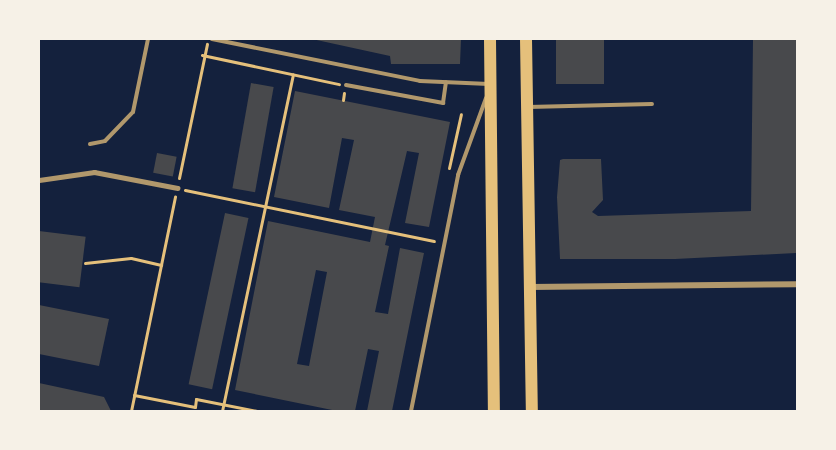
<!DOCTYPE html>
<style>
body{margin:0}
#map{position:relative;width:836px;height:450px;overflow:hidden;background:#14213d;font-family:Lato,sans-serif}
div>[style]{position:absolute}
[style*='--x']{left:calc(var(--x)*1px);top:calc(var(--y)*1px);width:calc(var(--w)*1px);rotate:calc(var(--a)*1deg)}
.building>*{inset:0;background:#48494c;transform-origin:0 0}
.path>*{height:3px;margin:-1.5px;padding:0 1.5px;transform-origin:1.5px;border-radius:1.5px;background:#e5c07b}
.service>*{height:4px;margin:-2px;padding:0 2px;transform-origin:2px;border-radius:2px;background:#b1986c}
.pedestrian>*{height:5px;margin:-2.5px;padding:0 2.5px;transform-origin:2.5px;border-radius:2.5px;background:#b1986c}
.minor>*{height:6px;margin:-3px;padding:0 3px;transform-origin:3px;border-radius:3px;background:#b1986c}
.secondary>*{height:12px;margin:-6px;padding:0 6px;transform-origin:6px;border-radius:6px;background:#e5c07b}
span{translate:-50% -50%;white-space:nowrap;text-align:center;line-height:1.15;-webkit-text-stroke:5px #f6f1e7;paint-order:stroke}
.frame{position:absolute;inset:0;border:40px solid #f6f1e7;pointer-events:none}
</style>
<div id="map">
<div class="building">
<i style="clip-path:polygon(312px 39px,461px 39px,460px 64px,391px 64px,390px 56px)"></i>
<i style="left:556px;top:39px;width:48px;height:45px"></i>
<i style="clip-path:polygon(753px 39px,797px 39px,796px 253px,675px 259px,560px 259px,557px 197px,560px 160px,563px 159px,601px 159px,603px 200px,592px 212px,598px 216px,751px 211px)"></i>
<i style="left:251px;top:83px;width:23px;height:107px;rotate:10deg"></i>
<i style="clip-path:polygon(evenodd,295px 91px,450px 122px,429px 227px,405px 223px,419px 153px,407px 151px,385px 245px,389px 246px,375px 312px,388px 314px,400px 248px,424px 253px,392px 411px,367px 411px,379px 351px,368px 349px,355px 411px,337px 411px,235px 390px,268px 221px,370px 242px,375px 217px,339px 210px,354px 140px,342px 138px,329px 208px,274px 197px,295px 91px,316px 270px,327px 272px,309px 366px,297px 364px,316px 270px)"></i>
<i style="left:157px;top:153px;width:20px;height:20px;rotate:11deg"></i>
<i style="left:225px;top:213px;width:24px;height:175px;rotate:12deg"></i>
<i style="left:39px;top:231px;width:47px;height:51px;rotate:7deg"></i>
<i style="clip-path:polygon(39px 305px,109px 319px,99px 366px,39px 354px)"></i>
<i style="clip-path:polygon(39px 383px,104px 397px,111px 411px,39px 411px)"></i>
</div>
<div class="path">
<i style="--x:202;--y:55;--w:140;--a:12"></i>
<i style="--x:343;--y:100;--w:7;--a:-82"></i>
<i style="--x:449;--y:168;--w:55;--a:-77.5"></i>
<i style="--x:179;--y:178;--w:137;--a:-78.2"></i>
<i style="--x:185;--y:190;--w:254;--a:11.6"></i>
<i style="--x:85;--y:263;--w:46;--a:-6.2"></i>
<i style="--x:131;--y:258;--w:31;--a:13"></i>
<i style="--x:134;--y:395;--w:62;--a:11.1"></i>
<i style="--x:195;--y:407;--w:8;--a:-83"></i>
<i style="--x:196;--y:399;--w:62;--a:11.1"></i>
<i style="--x:131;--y:411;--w:219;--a:-78.4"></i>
<i style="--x:222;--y:411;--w:344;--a:-78.1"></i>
</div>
<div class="service">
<i style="--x:212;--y:39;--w:212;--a:11.4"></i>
<i style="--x:420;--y:81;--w:69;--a:2.5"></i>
<i style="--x:346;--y:85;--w:99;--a:10.5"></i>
<i style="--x:443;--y:103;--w:21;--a:-82"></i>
<i style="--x:528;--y:107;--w:124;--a:-1.4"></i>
<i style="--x:90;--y:144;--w:15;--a:-11"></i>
<i style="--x:105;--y:141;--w:40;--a:-46"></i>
<i style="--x:133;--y:112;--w:75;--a:-78.4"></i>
<i style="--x:411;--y:411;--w:241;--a:-78.7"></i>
<i style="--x:458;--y:175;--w:82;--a:-70"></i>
</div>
<div class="pedestrian">
<i style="--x:39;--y:180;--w:56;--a:-8.3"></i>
<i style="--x:94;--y:172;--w:85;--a:10.9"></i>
</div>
<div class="minor">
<i style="--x:530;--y:287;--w:267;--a:-0.6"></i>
</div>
<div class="secondary">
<i style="--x:490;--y:39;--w:372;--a:89.4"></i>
<i style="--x:526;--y:39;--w:372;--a:89.1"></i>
</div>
<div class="frame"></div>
</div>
